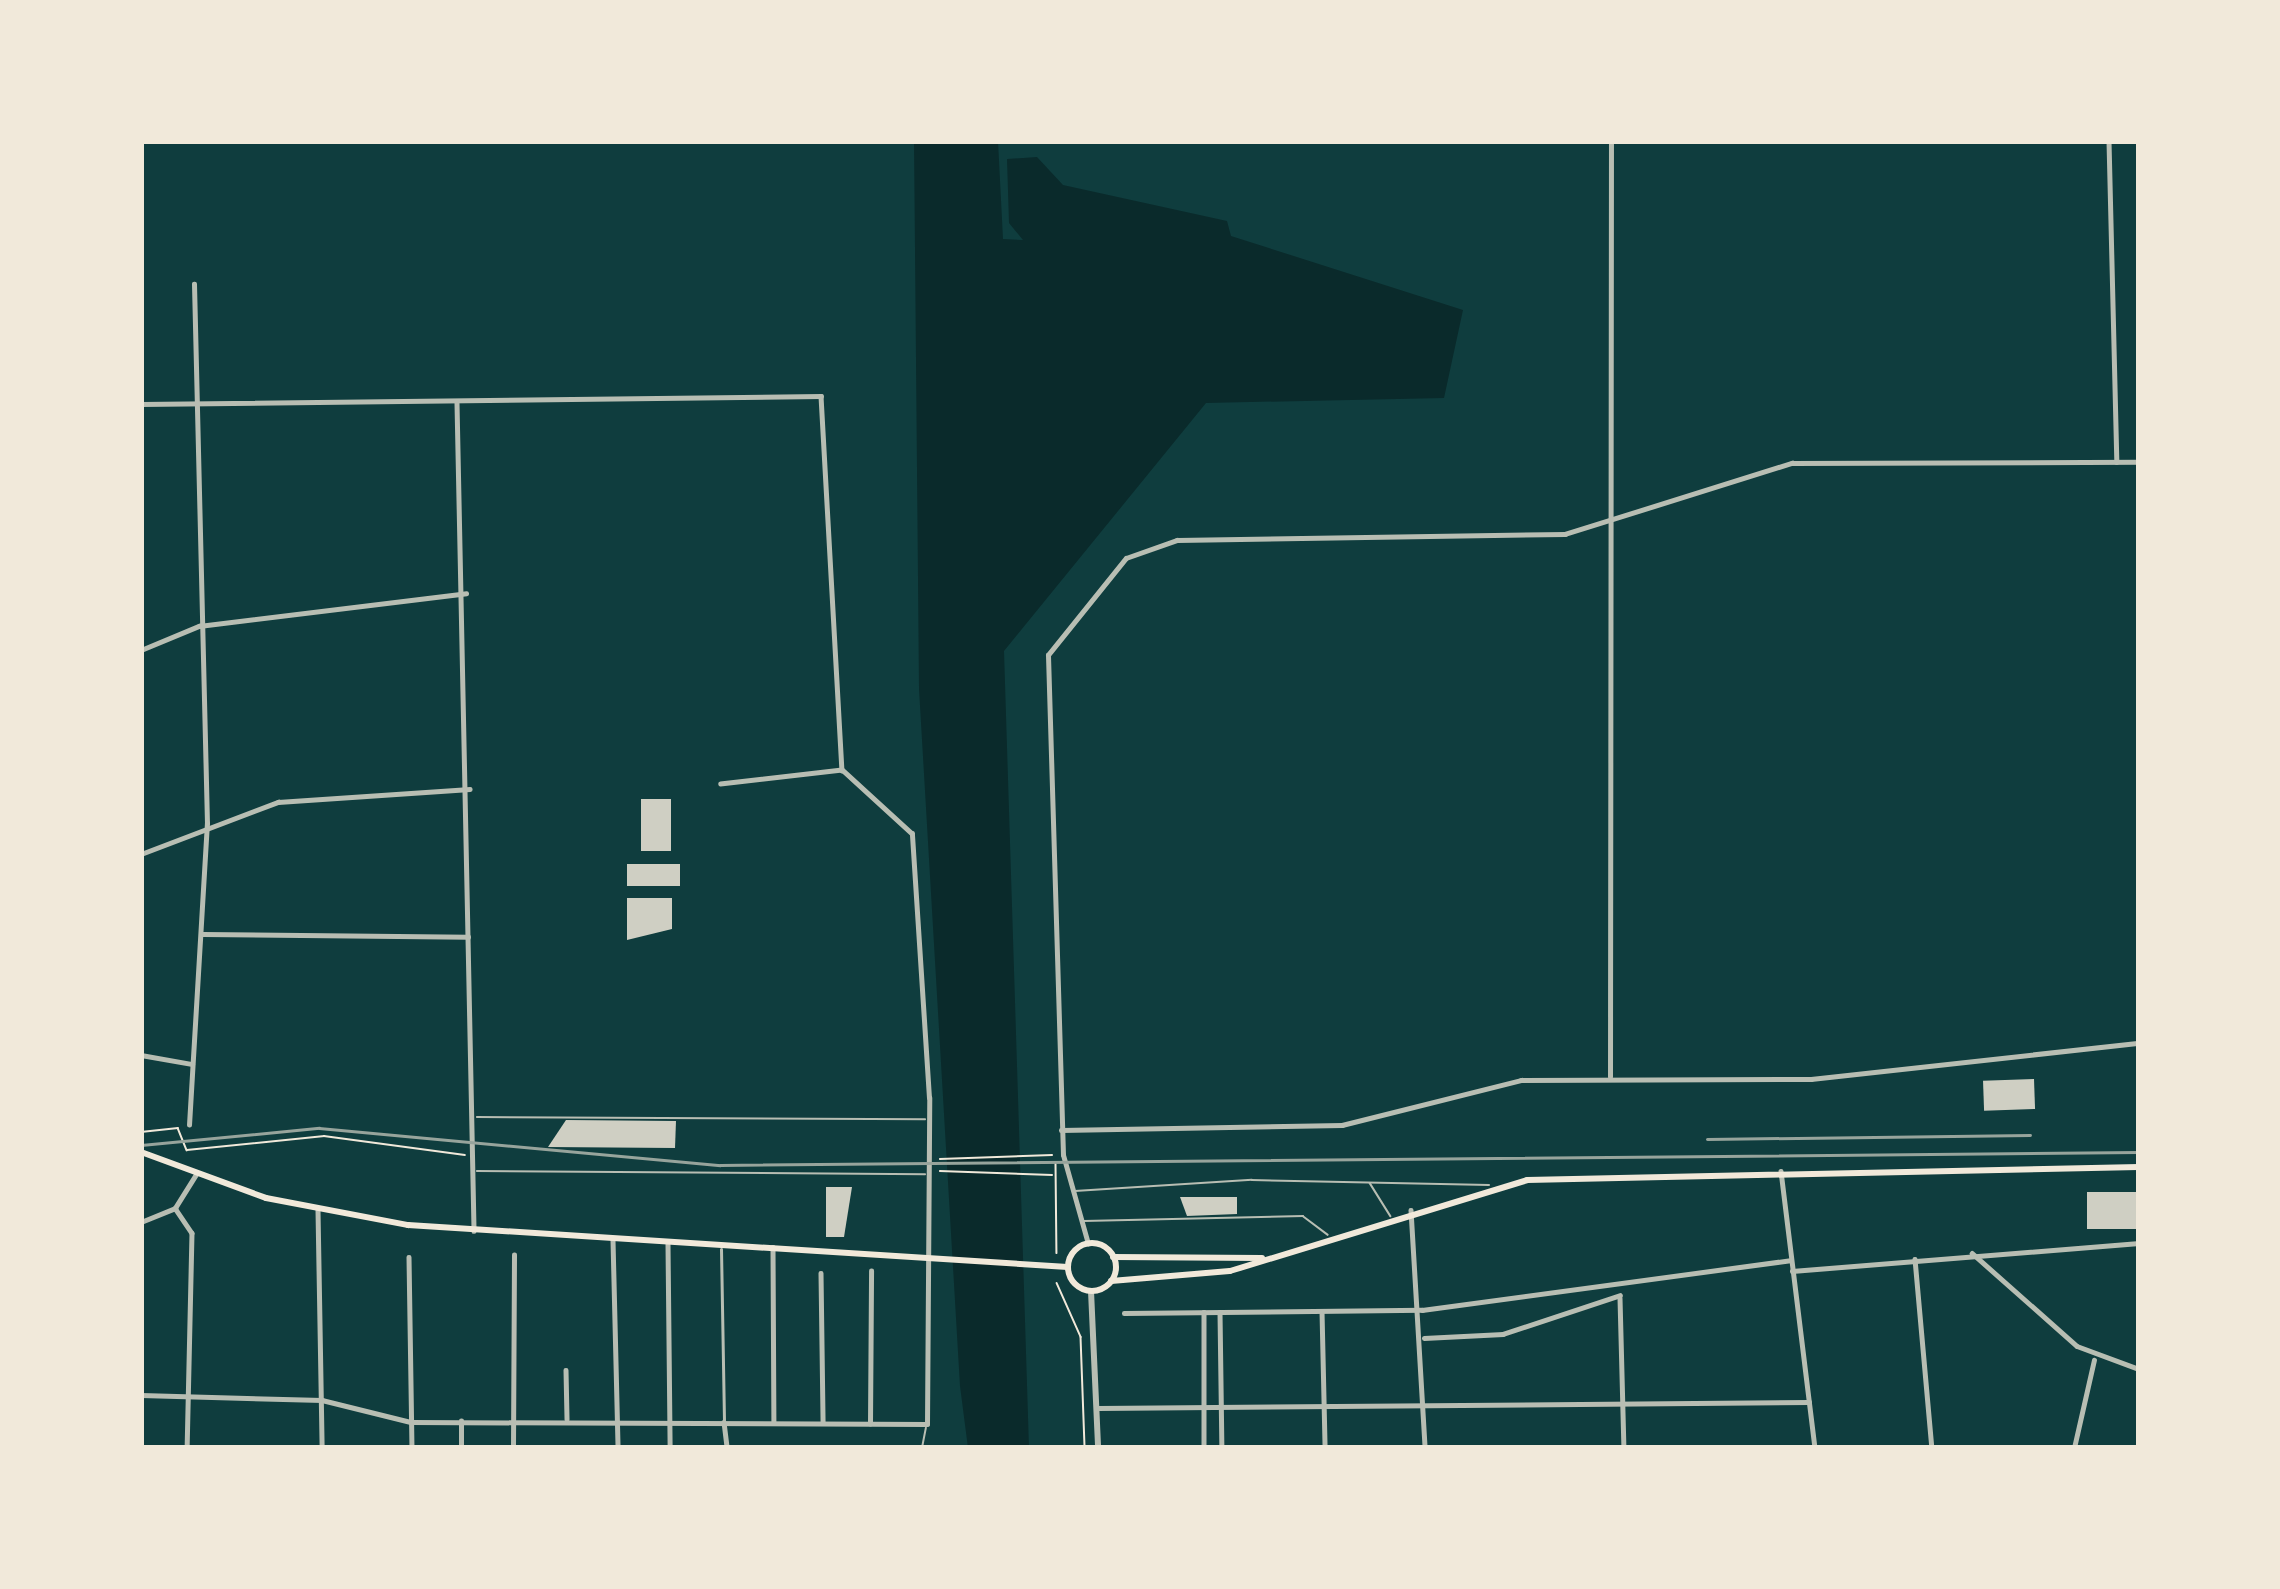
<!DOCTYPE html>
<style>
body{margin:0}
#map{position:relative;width:2280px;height:1589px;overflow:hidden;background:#0f3d3e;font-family:"DejaVu Sans",sans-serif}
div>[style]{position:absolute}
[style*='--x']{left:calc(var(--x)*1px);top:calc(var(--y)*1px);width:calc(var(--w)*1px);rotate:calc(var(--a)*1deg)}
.water>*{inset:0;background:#0a2a2b}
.building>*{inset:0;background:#cfcfc3;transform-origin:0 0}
.path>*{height:1.5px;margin:-0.75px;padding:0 0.75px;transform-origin:0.75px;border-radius:0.75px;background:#f1e9da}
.service>*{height:1.5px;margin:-0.75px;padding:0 0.75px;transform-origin:0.75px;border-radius:0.75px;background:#b8beb3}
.pedestrian>*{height:3px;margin:-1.5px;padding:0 1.5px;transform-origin:1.5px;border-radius:1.5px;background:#b8beb3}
.minor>*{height:4.5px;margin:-2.25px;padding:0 2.25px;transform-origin:2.25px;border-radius:2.25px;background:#b8beb3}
.tertiary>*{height:6px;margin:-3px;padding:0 3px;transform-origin:3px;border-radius:3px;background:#b8beb3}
.secondary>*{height:6px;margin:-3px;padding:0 3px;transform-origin:3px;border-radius:3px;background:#f1e9da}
.secondary>.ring{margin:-3px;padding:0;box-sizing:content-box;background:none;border:6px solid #f1e9da;border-radius:50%}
.rail>*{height:3px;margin:-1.5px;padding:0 1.5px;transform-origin:1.5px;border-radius:1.5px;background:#97a49c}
span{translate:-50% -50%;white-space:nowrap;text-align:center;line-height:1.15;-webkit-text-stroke:9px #f1e9da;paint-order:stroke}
.frame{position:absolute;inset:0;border:144px solid #f1e9da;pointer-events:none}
</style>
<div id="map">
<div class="water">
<i style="clip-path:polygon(914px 141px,998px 141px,1003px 239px,1023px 240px,1009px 223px,1007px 159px,1037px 157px,1063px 185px,1227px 221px,1231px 236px,1463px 310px,1444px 398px,1206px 403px,1004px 651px,1029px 1448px,968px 1448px,960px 1386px,919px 689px)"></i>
</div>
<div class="building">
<i style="left:641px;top:799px;width:30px;height:52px"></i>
<i style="left:627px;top:864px;width:53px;height:22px"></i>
<i style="clip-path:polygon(627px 898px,672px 898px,672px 929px,627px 940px)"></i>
<i style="left:2034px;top:1079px;width:30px;height:51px;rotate:88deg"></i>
<i style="clip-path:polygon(566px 1120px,676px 1121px,675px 1148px,548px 1147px)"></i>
<i style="clip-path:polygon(826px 1187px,852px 1187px,844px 1237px,826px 1237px)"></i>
<i style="left:2139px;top:1192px;width:37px;height:52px;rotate:90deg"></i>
<i style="clip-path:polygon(1180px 1197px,1237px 1197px,1237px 1214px,1187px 1216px)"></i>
</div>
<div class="path">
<i style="--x:141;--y:1132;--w:37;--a:-6"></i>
<i style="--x:178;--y:1128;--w:24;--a:68"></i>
<i style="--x:187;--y:1150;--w:138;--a:-5.8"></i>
<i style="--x:324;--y:1136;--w:142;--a:7.7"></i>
<i style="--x:940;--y:1159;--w:112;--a:-2"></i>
<i style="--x:1056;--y:1164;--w:89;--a:89.4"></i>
<i style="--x:940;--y:1171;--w:112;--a:2"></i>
<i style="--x:1057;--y:1283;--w:59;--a:66"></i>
<i style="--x:1081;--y:1337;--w:111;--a:87.9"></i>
</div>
<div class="service">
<i style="--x:477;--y:1117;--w:448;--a:0.3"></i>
<i style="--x:477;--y:1171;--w:448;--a:0.4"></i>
<i style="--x:1370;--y:1183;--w:39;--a:58"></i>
<i style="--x:1075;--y:1191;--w:177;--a:-3.6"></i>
<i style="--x:1252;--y:1180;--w:237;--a:1.2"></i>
<i style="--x:1084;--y:1221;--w:219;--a:-1.3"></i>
<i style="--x:1303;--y:1216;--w:31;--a:37"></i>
<i style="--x:922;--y:1448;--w:20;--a:-79"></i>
</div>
<div class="pedestrian">
<i style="--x:721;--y:1249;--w:171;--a:89"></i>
</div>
<div class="minor">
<i style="--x:2109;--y:141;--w:321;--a:88.6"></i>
<i style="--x:457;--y:403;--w:828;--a:88.82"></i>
<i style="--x:141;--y:404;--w:680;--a:-0.67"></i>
<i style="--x:821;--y:396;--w:375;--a:86.8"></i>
<i style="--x:141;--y:650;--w:63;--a:-22.5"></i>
<i style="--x:199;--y:626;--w:269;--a:-7"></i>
<i style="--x:141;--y:854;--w:147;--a:-20.8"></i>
<i style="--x:278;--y:802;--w:192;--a:-3.9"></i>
<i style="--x:203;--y:934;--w:265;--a:0.6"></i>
<i style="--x:141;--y:1055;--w:52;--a:10"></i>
<i style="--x:1610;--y:1077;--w:936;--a:-89.94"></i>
<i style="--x:189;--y:1125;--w:302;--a:-86.6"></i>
<i style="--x:207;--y:824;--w:540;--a:-91.38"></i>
<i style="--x:1061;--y:1130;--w:281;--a:-1"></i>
<i style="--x:1342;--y:1125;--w:185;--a:-14.1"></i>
<i style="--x:1521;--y:1080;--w:290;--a:-0.2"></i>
<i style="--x:1811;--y:1079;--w:330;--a:-6.3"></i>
<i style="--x:1781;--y:1171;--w:279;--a:83"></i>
<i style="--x:175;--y:1208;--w:30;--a:56"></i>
<i style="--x:192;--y:1233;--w:215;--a:91.3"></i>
<i style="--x:318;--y:1210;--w:238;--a:89"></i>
<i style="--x:1411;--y:1210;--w:238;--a:86.6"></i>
<i style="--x:141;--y:1222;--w:37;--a:-22"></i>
<i style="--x:175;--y:1208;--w:39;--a:-58"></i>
<i style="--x:613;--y:1240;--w:208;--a:88.6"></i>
<i style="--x:668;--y:1244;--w:204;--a:89.4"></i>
<i style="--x:1088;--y:1244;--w:92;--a:-105.7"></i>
<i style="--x:1063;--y:1155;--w:500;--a:-91.72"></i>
<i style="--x:1048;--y:655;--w:124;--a:-51.2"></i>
<i style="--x:1126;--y:558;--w:54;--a:-19.4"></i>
<i style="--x:1177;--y:540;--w:388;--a:-0.9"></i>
<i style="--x:1565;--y:534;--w:238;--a:-17.4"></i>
<i style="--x:1792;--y:463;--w:347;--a:-0.2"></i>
<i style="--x:773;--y:1247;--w:174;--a:89.7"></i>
<i style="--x:1972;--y:1253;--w:140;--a:41.5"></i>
<i style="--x:2077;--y:1346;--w:66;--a:20.4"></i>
<i style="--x:409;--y:1257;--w:191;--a:89.1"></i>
<i style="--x:1915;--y:1259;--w:190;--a:84.9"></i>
<i style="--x:1792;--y:1271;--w:348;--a:-4.6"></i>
<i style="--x:821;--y:1273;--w:150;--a:89.2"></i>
<i style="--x:1620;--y:1298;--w:150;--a:88.5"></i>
<i style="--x:1322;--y:1311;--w:137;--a:88.7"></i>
<i style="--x:1204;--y:1312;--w:136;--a:90"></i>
<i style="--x:1220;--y:1312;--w:136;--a:89.2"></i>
<i style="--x:1124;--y:1313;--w:298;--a:-0.6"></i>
<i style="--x:1422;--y:1310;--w:371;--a:-7.7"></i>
<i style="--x:1424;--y:1338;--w:79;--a:-2.9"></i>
<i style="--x:1503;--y:1334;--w:123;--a:-18.4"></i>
<i style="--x:566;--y:1370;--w:49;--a:88.8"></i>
<i style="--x:141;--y:1395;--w:181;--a:1.6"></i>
<i style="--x:322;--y:1400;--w:92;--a:13.9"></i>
<i style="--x:411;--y:1422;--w:516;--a:0.22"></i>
<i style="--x:927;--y:1424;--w:326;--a:-89.6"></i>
<i style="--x:929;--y:1098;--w:265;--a:-93.7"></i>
<i style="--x:912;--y:834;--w:95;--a:-137.6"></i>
<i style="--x:842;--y:770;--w:122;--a:173.4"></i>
<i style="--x:1098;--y:1408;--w:711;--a:-0.48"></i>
<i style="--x:724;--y:1422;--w:26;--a:83"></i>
<i style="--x:870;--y:1424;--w:153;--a:-89.6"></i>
<i style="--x:461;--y:1448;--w:27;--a:-90"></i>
<i style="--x:513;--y:1448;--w:193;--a:-89.7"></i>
<i style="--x:2074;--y:1448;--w:90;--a:-77.2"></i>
</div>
<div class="tertiary">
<i style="--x:1091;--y:1291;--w:157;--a:87.4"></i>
</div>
<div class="secondary">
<i style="--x:141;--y:1152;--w:133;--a:20.2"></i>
<i style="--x:266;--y:1198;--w:145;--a:10.8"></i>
<i style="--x:408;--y:1225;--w:661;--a:3.64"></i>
<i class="ring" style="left:1068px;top:1243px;width:42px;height:42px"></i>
<i style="--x:1113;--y:1257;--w:149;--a:0.4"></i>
<i style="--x:1111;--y:1281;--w:119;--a:-4.8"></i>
<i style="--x:1230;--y:1271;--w:311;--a:-17"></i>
<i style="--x:1527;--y:1180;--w:612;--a:-1.22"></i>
</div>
<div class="rail">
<i style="--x:1707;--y:1139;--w:323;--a:-0.7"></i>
<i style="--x:141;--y:1145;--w:179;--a:-5.5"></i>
<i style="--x:319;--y:1128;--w:403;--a:5.3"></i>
<i style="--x:720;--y:1165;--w:1419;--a:-0.52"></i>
</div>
<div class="frame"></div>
</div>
